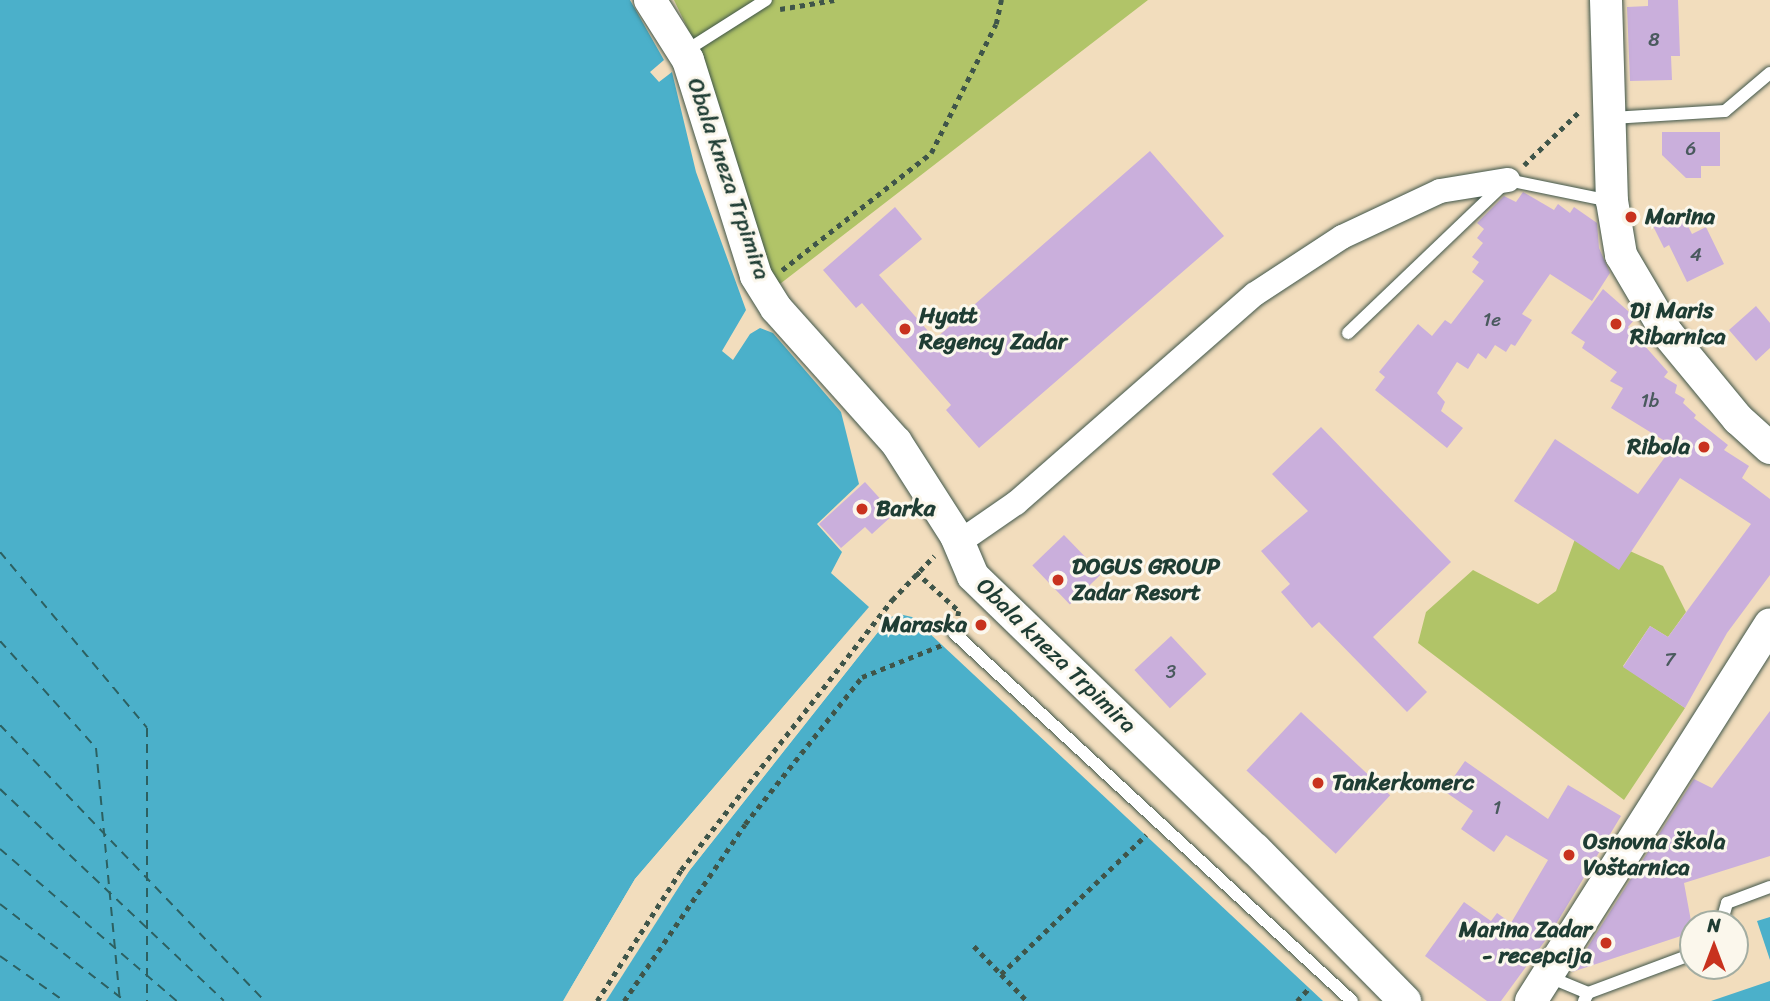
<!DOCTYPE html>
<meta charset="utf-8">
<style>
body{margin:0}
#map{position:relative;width:1770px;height:1001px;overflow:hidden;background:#f2ddbd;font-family:Sriracha,sans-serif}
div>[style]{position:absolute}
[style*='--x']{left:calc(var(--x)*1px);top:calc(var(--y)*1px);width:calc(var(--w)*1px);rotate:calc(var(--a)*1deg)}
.green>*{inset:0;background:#b1c468}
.water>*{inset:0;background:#4bb0ca}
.pier>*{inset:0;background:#f2ddbd}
.ferry>*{height:2px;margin-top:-1px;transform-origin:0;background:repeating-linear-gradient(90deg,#2c6061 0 9px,transparent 0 16px)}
.building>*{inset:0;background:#caafdc;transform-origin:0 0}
.path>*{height:4.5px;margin-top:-2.25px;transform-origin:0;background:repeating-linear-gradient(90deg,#3f5549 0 5px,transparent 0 10px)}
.roads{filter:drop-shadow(0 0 2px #3f5549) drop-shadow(0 0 2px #3f5549)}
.service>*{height:12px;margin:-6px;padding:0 6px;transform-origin:6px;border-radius:6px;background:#fff}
.minor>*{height:24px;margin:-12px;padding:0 12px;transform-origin:12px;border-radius:12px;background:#fff}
.tertiary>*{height:32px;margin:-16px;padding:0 16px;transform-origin:16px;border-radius:16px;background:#fff}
.dots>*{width:19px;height:19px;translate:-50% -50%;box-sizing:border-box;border:4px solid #fbf7ec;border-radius:50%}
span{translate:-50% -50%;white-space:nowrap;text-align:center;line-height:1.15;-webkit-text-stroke:6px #fbf7ec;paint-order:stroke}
.number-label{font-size:19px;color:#4a5a5e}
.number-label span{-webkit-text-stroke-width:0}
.street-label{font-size:23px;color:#1f3d34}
.poi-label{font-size:23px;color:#1f3d34;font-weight:700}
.left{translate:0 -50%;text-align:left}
.right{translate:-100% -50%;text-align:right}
.north{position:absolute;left:1679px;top:910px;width:70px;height:70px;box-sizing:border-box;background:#fbf7ec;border:2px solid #a3ada2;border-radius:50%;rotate:0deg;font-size:19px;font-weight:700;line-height:28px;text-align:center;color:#1f3d34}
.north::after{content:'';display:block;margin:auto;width:24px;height:32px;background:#c8321e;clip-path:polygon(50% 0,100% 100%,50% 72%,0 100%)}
</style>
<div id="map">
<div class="green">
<i style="clip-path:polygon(674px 0,1148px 0,776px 287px,698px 50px)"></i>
<i style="clip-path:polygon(1579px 528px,1663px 566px,1686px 612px,1668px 637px,1650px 626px,1623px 666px,1685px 708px,1624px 800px,1418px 643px,1426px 612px,1473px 570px,1538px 604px,1556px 591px)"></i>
</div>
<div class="water">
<i style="clip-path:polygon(0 0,630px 0,664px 60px,650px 72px,659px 82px,672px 72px,696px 172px,746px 310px,722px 351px,733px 360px,750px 334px,760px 328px,773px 333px,841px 412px,859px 484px,817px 524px,842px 552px,831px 573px,869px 607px,635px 879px,563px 1001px,0 1001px)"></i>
<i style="clip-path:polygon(899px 614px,912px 617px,1323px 1001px,606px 1001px,689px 871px,889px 618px)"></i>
<i style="clip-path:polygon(1770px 917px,1770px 960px,1757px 921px)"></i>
<i style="clip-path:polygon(1770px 981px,1770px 1001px,1711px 1001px)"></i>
</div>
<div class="pier">
<i style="clip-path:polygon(869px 607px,638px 881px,563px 1001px,635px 879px)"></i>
<i style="clip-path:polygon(886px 617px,889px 618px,689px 871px,603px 1001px,687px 869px)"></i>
</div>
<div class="ferry">
<i style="--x:0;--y:552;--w:229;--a:50.1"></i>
<i style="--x:147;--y:728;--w:273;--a:90"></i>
<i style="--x:0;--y:641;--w:144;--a:48.1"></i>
<i style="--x:96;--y:748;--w:254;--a:84.6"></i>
<i style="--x:0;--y:725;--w:383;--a:46.2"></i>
<i style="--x:0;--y:789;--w:308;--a:43.4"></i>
<i style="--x:0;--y:849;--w:233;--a:40.7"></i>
<i style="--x:0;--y:904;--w:158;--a:37.8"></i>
<i style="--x:0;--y:956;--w:78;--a:35.1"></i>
</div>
<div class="building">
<i style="clip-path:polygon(1648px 0,1678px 0,1680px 56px,1671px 56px,1672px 80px,1630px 81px,1627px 7px,1648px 6px)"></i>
<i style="clip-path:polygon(1662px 132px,1720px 132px,1720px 166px,1701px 166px,1701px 178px,1686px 178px,1662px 155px)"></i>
<i style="clip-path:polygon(1150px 151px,1224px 236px,979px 448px,946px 410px,951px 405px,862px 303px,856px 308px,823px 270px,895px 207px,922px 239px,879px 275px,935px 339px)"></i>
<i style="clip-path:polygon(1523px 192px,1554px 210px,1558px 204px,1570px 213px,1574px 207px,1597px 223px,1599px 248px,1610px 273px,1592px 301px,1550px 274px,1522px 314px,1532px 320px,1515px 346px,1511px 344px,1506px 352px,1495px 345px,1486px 359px,1478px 353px,1468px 369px,1457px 362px,1437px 393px,1445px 402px,1441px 411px,1463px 428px,1447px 448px,1375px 390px,1385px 377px,1379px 372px,1418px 324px,1432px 336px,1445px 320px,1451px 324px,1484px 281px,1472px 272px,1479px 262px,1472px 257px,1483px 243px,1477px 238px,1484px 229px,1477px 223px,1504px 196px,1516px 202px)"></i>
<i style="clip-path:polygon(1680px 210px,1692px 234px,1706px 227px,1724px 264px,1687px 282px,1669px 245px,1664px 248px,1652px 224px)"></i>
<i style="clip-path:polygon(1603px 289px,1636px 318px,1628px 327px,1668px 372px,1664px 377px,1677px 385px,1675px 393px,1685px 399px,1683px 403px,1696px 415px,1694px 418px,1728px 445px,1724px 450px,1749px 466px,1742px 478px,1770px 499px,1770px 575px,1727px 633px,1685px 708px,1623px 667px,1650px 626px,1668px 637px,1751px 524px,1680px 478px,1619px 570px,1514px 501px,1555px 439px,1638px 494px,1673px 446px,1611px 408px,1623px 388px,1610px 381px,1617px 372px,1582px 348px,1585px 342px,1571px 333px)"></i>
<i style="clip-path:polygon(1756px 306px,1770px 323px,1770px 348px,1756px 361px,1729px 330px)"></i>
<i style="clip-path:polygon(1321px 427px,1451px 562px,1373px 637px,1427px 692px,1407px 712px,1319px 622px,1312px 628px,1281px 592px,1290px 584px,1261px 551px,1308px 511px,1272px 474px)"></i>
<i style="clip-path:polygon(865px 482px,894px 514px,872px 534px,865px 527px,841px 548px,819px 524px)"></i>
<i style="left:1064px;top:535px;width:54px;height:44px;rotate:46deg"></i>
<i style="left:1171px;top:636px;width:52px;height:50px;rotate:47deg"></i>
<i style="clip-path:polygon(1770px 711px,1770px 856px,1684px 883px,1693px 932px,1572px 972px,1694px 779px,1712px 788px)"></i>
<i style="left:1301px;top:712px;width:122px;height:80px;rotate:43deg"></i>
<i style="clip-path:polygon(1465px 761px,1548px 819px,1568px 785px,1621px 816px,1550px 934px,1501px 1001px,1487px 1001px,1425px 956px,1464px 902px,1491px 921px,1497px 913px,1511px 923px,1548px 860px,1506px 835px,1494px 852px,1461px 829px,1473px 811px,1444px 791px)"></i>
</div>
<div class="path">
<i style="--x:780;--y:9;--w:55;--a:-9.5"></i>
<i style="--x:1524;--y:165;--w:79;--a:-44"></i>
<i style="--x:782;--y:270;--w:189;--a:-38.1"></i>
<i style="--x:931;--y:153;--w:144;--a:-63.3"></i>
<i style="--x:996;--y:24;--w:25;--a:-78"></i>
<i style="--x:916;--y:572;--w:58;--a:42.2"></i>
<i style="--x:959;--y:611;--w:5;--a:101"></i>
<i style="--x:974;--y:946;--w:39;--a:46"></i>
<i style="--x:1001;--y:974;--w:201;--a:-43.8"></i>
<i style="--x:1001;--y:974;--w:37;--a:46"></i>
<i style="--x:597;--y:1001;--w:156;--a:-57.3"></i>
<i style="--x:681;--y:870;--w:343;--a:-52"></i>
<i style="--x:892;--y:600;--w:61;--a:-46.3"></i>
<i style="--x:624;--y:1001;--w:214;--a:-55.6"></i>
<i style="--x:745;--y:824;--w:188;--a:-51.5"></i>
<i style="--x:862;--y:677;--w:86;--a:-21.8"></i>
<i style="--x:1297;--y:1001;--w:18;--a:-47"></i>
</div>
<div class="roads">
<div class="service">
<i style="--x:684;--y:52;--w:97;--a:-32.4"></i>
<i style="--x:1612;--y:118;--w:113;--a:-3.5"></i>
<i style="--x:1725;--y:111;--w:59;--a:-40.2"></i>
<i style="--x:1348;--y:333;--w:221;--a:-43.7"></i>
<i style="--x:1508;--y:180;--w:104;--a:11.6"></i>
<i style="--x:954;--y:633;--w:542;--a:42.76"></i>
<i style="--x:1721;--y:924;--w:22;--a:-74"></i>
<i style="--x:1727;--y:903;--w:46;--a:-20.4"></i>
<i style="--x:1547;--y:976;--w:44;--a:22.5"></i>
<i style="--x:1584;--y:1001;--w:9;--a:-63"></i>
<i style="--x:1588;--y:993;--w:112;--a:-20.4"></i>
</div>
<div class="minor">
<i style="--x:958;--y:543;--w:70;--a:-34.6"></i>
<i style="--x:1016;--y:503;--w:317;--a:-41.2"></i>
<i style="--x:1255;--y:294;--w:104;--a:-33.2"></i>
<i style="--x:1342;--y:237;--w:108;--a:-25.1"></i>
<i style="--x:1440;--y:191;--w:69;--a:-9.2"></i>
</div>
<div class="tertiary">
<i style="--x:650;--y:0;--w:71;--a:57.7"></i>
<i style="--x:688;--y:60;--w:226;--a:72.5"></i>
<i style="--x:756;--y:276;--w:38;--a:58"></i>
<i style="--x:776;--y:308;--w:180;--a:48.2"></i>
<i style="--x:896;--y:442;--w:112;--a:57.4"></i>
<i style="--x:956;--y:536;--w:43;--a:67"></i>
<i style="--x:973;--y:576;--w:392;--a:44.1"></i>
<i style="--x:1255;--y:849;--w:214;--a:45.4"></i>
<i style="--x:1606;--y:0;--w:201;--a:88.3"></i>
<i style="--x:1612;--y:201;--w:55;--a:80.5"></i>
<i style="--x:1621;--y:255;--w:91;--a:59.5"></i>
<i style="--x:1667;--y:333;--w:112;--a:50.5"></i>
<i style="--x:1738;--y:419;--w:43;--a:42.2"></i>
<i style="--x:1531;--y:1001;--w:446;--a:-57.6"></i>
</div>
</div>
<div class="dots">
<i style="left:1631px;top:217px;background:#c8321e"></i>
<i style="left:1616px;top:324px;background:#c8321e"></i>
<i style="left:905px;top:329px;background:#c8321e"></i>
<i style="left:1704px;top:447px;background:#c8321e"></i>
<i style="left:862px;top:509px;background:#c8321e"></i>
<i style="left:1058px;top:580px;background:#c8321e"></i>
<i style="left:981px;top:625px;background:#c8321e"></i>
<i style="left:1318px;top:783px;background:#c8321e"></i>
<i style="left:1569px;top:855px;background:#c8321e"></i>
<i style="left:1606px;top:943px;background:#c8321e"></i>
</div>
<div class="number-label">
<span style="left:1654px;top:40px">8</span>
<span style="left:1691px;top:149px">6</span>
<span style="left:1696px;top:255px">4</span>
<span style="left:1492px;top:320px">1e</span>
<span style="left:1650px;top:401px">1b</span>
<span style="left:1670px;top:660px">7</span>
<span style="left:1171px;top:672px">3</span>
<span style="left:1497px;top:808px">1</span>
</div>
<div class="street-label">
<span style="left:728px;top:179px;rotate:71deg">Obala kneza Trpimira</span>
<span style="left:1056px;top:656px;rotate:44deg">Obala kneza Trpimira</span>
</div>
<div class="poi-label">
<span class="left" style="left:1645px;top:217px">Marina</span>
<span class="left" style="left:1630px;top:324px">Di Maris<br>Ribarnica</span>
<span class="left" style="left:919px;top:329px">Hyatt<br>Regency Zadar</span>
<span class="right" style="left:1690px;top:447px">Ribola</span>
<span class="left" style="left:876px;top:509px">Barka</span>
<span class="left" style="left:1072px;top:580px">DOGUS GROUP<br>Zadar Resort</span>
<span class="right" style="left:967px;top:625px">Maraska</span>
<span class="left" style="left:1332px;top:783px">Tankerkomerc</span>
<span class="left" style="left:1583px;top:855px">Osnovna škola<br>Voštarnica</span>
<span class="right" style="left:1592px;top:943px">Marina Zadar<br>- recepcija</span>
</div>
<div class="north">N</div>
</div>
